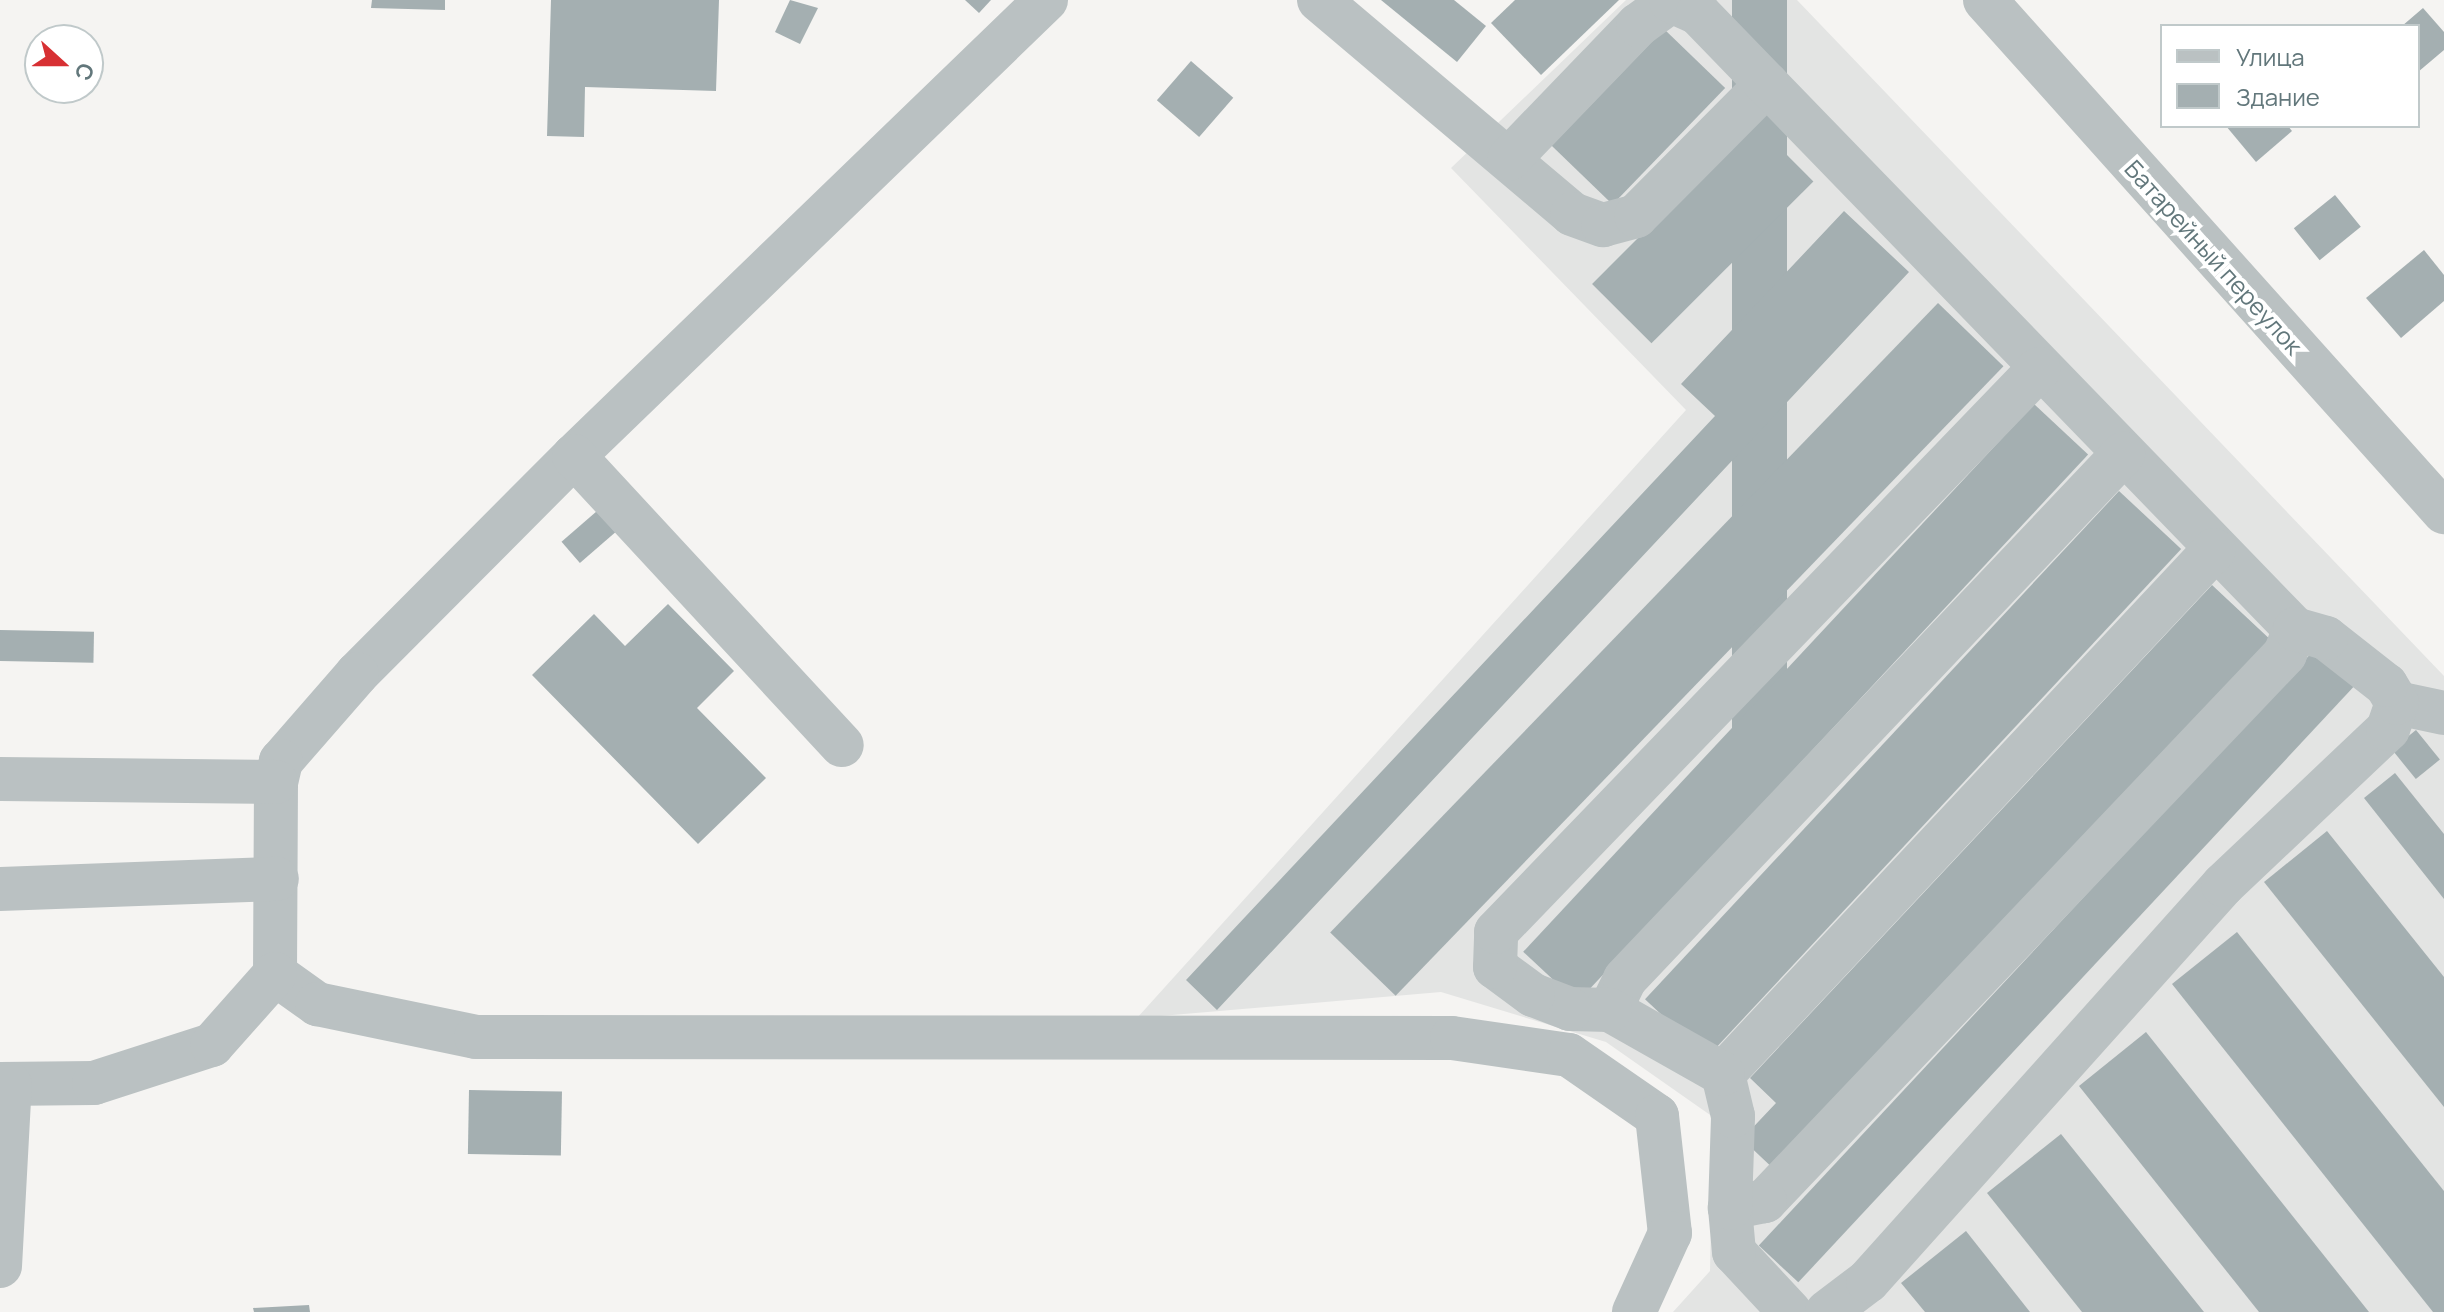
<!DOCTYPE html>
<meta charset="utf-8">
<style>
body{margin:0}
#map{position:relative;width:2444px;height:1312px;overflow:hidden;background:#f5f4f2;font-family:Manrope,sans-serif}
div>[style]{position:absolute}
[style*='--x']{left:calc(var(--x)*1px);top:calc(var(--y)*1px);width:calc(var(--w)*1px);rotate:calc(var(--a)*1deg)}
.built>*{inset:0;background:#e3e4e3}
.building>*{inset:0;background:#a4afb1;transform-origin:0 0}
.minor>*{height:44px;margin:-22px;padding:0 22px;transform-origin:22px;border-radius:22px;background:#bac1c2}
span{translate:-50% -50%;white-space:nowrap;text-align:center;line-height:1.15;-webkit-text-stroke:8px #fff;paint-order:stroke}
.street-label{font-size:24px;color:#62777b}
.legend{position:absolute;left:2160px;top:24px;width:260px;height:104px;box-sizing:border-box;background:#fff;border:2px solid #c0c9ca;margin:0;padding:10px 14px;list-style:none;font-size:24px;color:#62777b}
.legend li{display:flex;align-items:center;gap:16px;height:40px}
.legend b{width:40px;border:2px solid #c0c9ca}
.north{position:absolute;left:24px;top:24px;width:80px;height:80px;box-sizing:border-box;background:#fff;border:2px solid #c0c9ca;border-radius:50%;rotate:111deg;font-size:22px;font-weight:700;line-height:32px;text-align:center;color:#62777b}
.north::after{content:'';display:block;margin:auto;width:28px;height:36px;background:#d73033;clip-path:polygon(50% 0,100% 100%,50% 72%,0 100%)}
</style>
<div id="map">
<div class="built">
<i style="clip-path:polygon(1626px 0,1797px 0,2444px 676px,2444px 1312px,1673px 1312px,1710px 1271px,1713px 1117px,1606px 1042px,1441px 992px,1137px 1018px,1686px 410px,1451px 168px)"></i>
</div>
<div class="building">
<i style="clip-path:polygon(372px 0,445px 0,445px 10px,371px 8px)"></i>
<i style="clip-path:polygon(551px 0,719px 0,716px 91px,585px 87px,584px 137px,547px 136px)"></i>
<i style="clip-path:polygon(790px 0,818px 8px,800px 44px,775px 32px)"></i>
<i style="clip-path:polygon(965px 0,991px 0,979px 13px)"></i>
<i style="clip-path:polygon(1381px 0,1454px 0,1486px 26px,1457px 62px)"></i>
<i style="clip-path:polygon(1515px 0,1619px 0,1541px 75px,1491px 23px)"></i>
<i style="left:1732px;top:0;width:55px;height:830px"></i>
<i style="clip-path:polygon(2423px 8px,2444px 32px,2444px 50px,2418px 72px,2418px 26px,2402px 26px)"></i>
<i style="left:1664px;top:29px;width:85px;height:162px;rotate:44deg"></i>
<i style="left:1191px;top:61px;width:56px;height:52px;rotate:41deg"></i>
<i style="left:1754px;top:122px;width:84px;height:229px;rotate:45deg"></i>
<i style="clip-path:polygon(2226px 126px,2288px 126px,2292px 131px,2256px 162px)"></i>
<i style="left:2335px;top:195px;width:41px;height:53px;rotate:51deg"></i>
<i style="clip-path:polygon(1844px 211px,1909px 272px,1217px 1010px,1186px 980px,1715px 416px,1681px 384px)"></i>
<i style="clip-path:polygon(2424px 250px,2444px 275px,2444px 301px,2401px 338px,2366px 298px)"></i>
<i style="left:1938px;top:303px;width:91px;height:875px;rotate:44deg"></i>
<i style="left:2034px;top:404px;width:74px;height:749px;rotate:43deg"></i>
<i style="left:2119px;top:491px;width:85px;height:695px;rotate:43deg"></i>
<i style="left:597px;top:511px;width:28px;height:47px;rotate:49deg"></i>
<i style="clip-path:polygon(2212px 585px,2274px 643px,1778px 1173px,1742px 1139px,1776px 1103px,1750px 1078px)"></i>
<i style="clip-path:polygon(668px 604px,734px 671px,697px 708px,766px 778px,698px 844px,532px 675px,594px 614px,625px 646px)"></i>
<i style="left:0;top:630px;width:94px;height:31px;rotate:1deg"></i>
<i style="left:2316px;top:648px;width:54px;height:817px;rotate:43deg"></i>
<i style="left:2416px;top:730px;width:38px;height:31px;rotate:51deg"></i>
<i style="clip-path:polygon(2395px 773px,2444px 834px,2444px 899px,2364px 798px)"></i>
<i style="clip-path:polygon(2327px 831px,2444px 977px,2444px 1107px,2264px 882px)"></i>
<i style="clip-path:polygon(2237px 932px,2444px 1191px,2444px 1312px,2433px 1312px,2172px 984px)"></i>
<i style="clip-path:polygon(2146px 1032px,2369px 1312px,2259px 1312px,2079px 1086px)"></i>
<i style="left:469px;top:1090px;width:93px;height:64px;rotate:1deg"></i>
<i style="clip-path:polygon(2061px 1134px,2204px 1312px,2082px 1312px,1987px 1193px)"></i>
<i style="clip-path:polygon(1966px 1231px,2030px 1312px,1925px 1312px,1901px 1283px)"></i>
<i style="clip-path:polygon(309px 1305px,310px 1312px,254px 1312px,253px 1308px)"></i>
</div>
<div class="minor">
<i style="--x:1046;--y:0;--w:656;--a:135.99"></i>
<i style="--x:574;--y:456;--w:308;--a:134.9"></i>
<i style="--x:357;--y:674;--w:116;--a:131.1"></i>
<i style="--x:281;--y:761;--w:22;--a:103"></i>
<i style="--x:276;--y:782;--w:192;--a:90.3"></i>
<i style="--x:275;--y:974;--w:52;--a:35.5"></i>
<i style="--x:317;--y:1004;--w:162;--a:11.7"></i>
<i style="--x:476;--y:1037;--w:976;--a:0.06"></i>
<i style="--x:1452;--y:1038;--w:118;--a:8.3"></i>
<i style="--x:1569;--y:1055;--w:107;--a:34.7"></i>
<i style="--x:1657;--y:1116;--w:118;--a:83.7"></i>
<i style="--x:1670;--y:1233;--w:87;--a:114.5"></i>
<i style="--x:1319;--y:0;--w:331;--a:40.2"></i>
<i style="--x:1572;--y:214;--w:33;--a:20"></i>
<i style="--x:1603;--y:225;--w:34;--a:-15"></i>
<i style="--x:1636;--y:216;--w:186;--a:-45.2"></i>
<i style="--x:1985;--y:0;--w:688;--a:48.12"></i>
<i style="--x:1509;--y:159;--w:186;--a:-46.1"></i>
<i style="--x:1638;--y:25;--w:41;--a:-36"></i>
<i style="--x:1671;--y:1;--w:30;--a:24"></i>
<i style="--x:1698;--y:13;--w:858;--a:45.9"></i>
<i style="--x:2295;--y:629;--w:27;--a:112"></i>
<i style="--x:2285;--y:654;--w:755;--a:133.55"></i>
<i style="--x:1765;--y:1201;--w:36;--a:169"></i>
<i style="--x:574;--y:456;--w:394;--a:47.2"></i>
<i style="--x:2397;--y:703;--w:48;--a:12"></i>
<i style="--x:0;--y:779;--w:276;--a:0.6"></i>
<i style="--x:0;--y:889;--w:277;--a:-2.1"></i>
<i style="--x:1610;--y:1010;--w:34;--a:-64"></i>
<i style="--x:1625;--y:979;--w:724;--a:-46.51"></i>
<i style="--x:1723;--y:1074;--w:718;--a:-46.86"></i>
<i style="--x:0;--y:1084;--w:94;--a:-0.6"></i>
<i style="--x:94;--y:1083;--w:124;--a:-17.9"></i>
<i style="--x:212;--y:1045;--w:95;--a:-48.4"></i>
<i style="--x:0;--y:1266;--w:182;--a:-86.9"></i>
<i style="--x:1790;--y:1312;--w:82;--a:-133"></i>
<i style="--x:1734;--y:1252;--w:44;--a:-95.2"></i>
<i style="--x:1730;--y:1208;--w:92;--a:-88.1"></i>
<i style="--x:1733;--y:1116;--w:43;--a:-103.4"></i>
<i style="--x:1723;--y:1074;--w:130;--a:-150.5"></i>
<i style="--x:1610;--y:1010;--w:40;--a:-178.6"></i>
<i style="--x:1570;--y:1009;--w:40;--a:-159"></i>
<i style="--x:1533;--y:995;--w:47;--a:-143.6"></i>
<i style="--x:1495;--y:967;--w:35;--a:-88"></i>
<i style="--x:1496;--y:932;--w:782;--a:-46.04"></i>
<i style="--x:1827;--y:1312;--w:51;--a:-37.1"></i>
<i style="--x:1868;--y:1281;--w:532;--a:-48.12"></i>
<i style="--x:2223;--y:885;--w:227;--a:-43.4"></i>
<i style="--x:2388;--y:729;--w:28;--a:-71"></i>
<i style="--x:2397;--y:703;--w:21;--a:-121"></i>
<i style="--x:2386;--y:685;--w:76;--a:-141.9"></i>
<i style="--x:2326;--y:638;--w:32;--a:-164"></i>
</div>
<div class="street-label">
<span style="left:2214px;top:257px;rotate:48deg">Батарейный переулок</span>
</div>
<ul class="legend">
<li><b style="height:10px;background:#bac1c2"></b>Улица</li>
<li><b style="height:22px;background:#a4afb1"></b>Здание</li>
</ul>
<div class="north">С</div>
</div>
